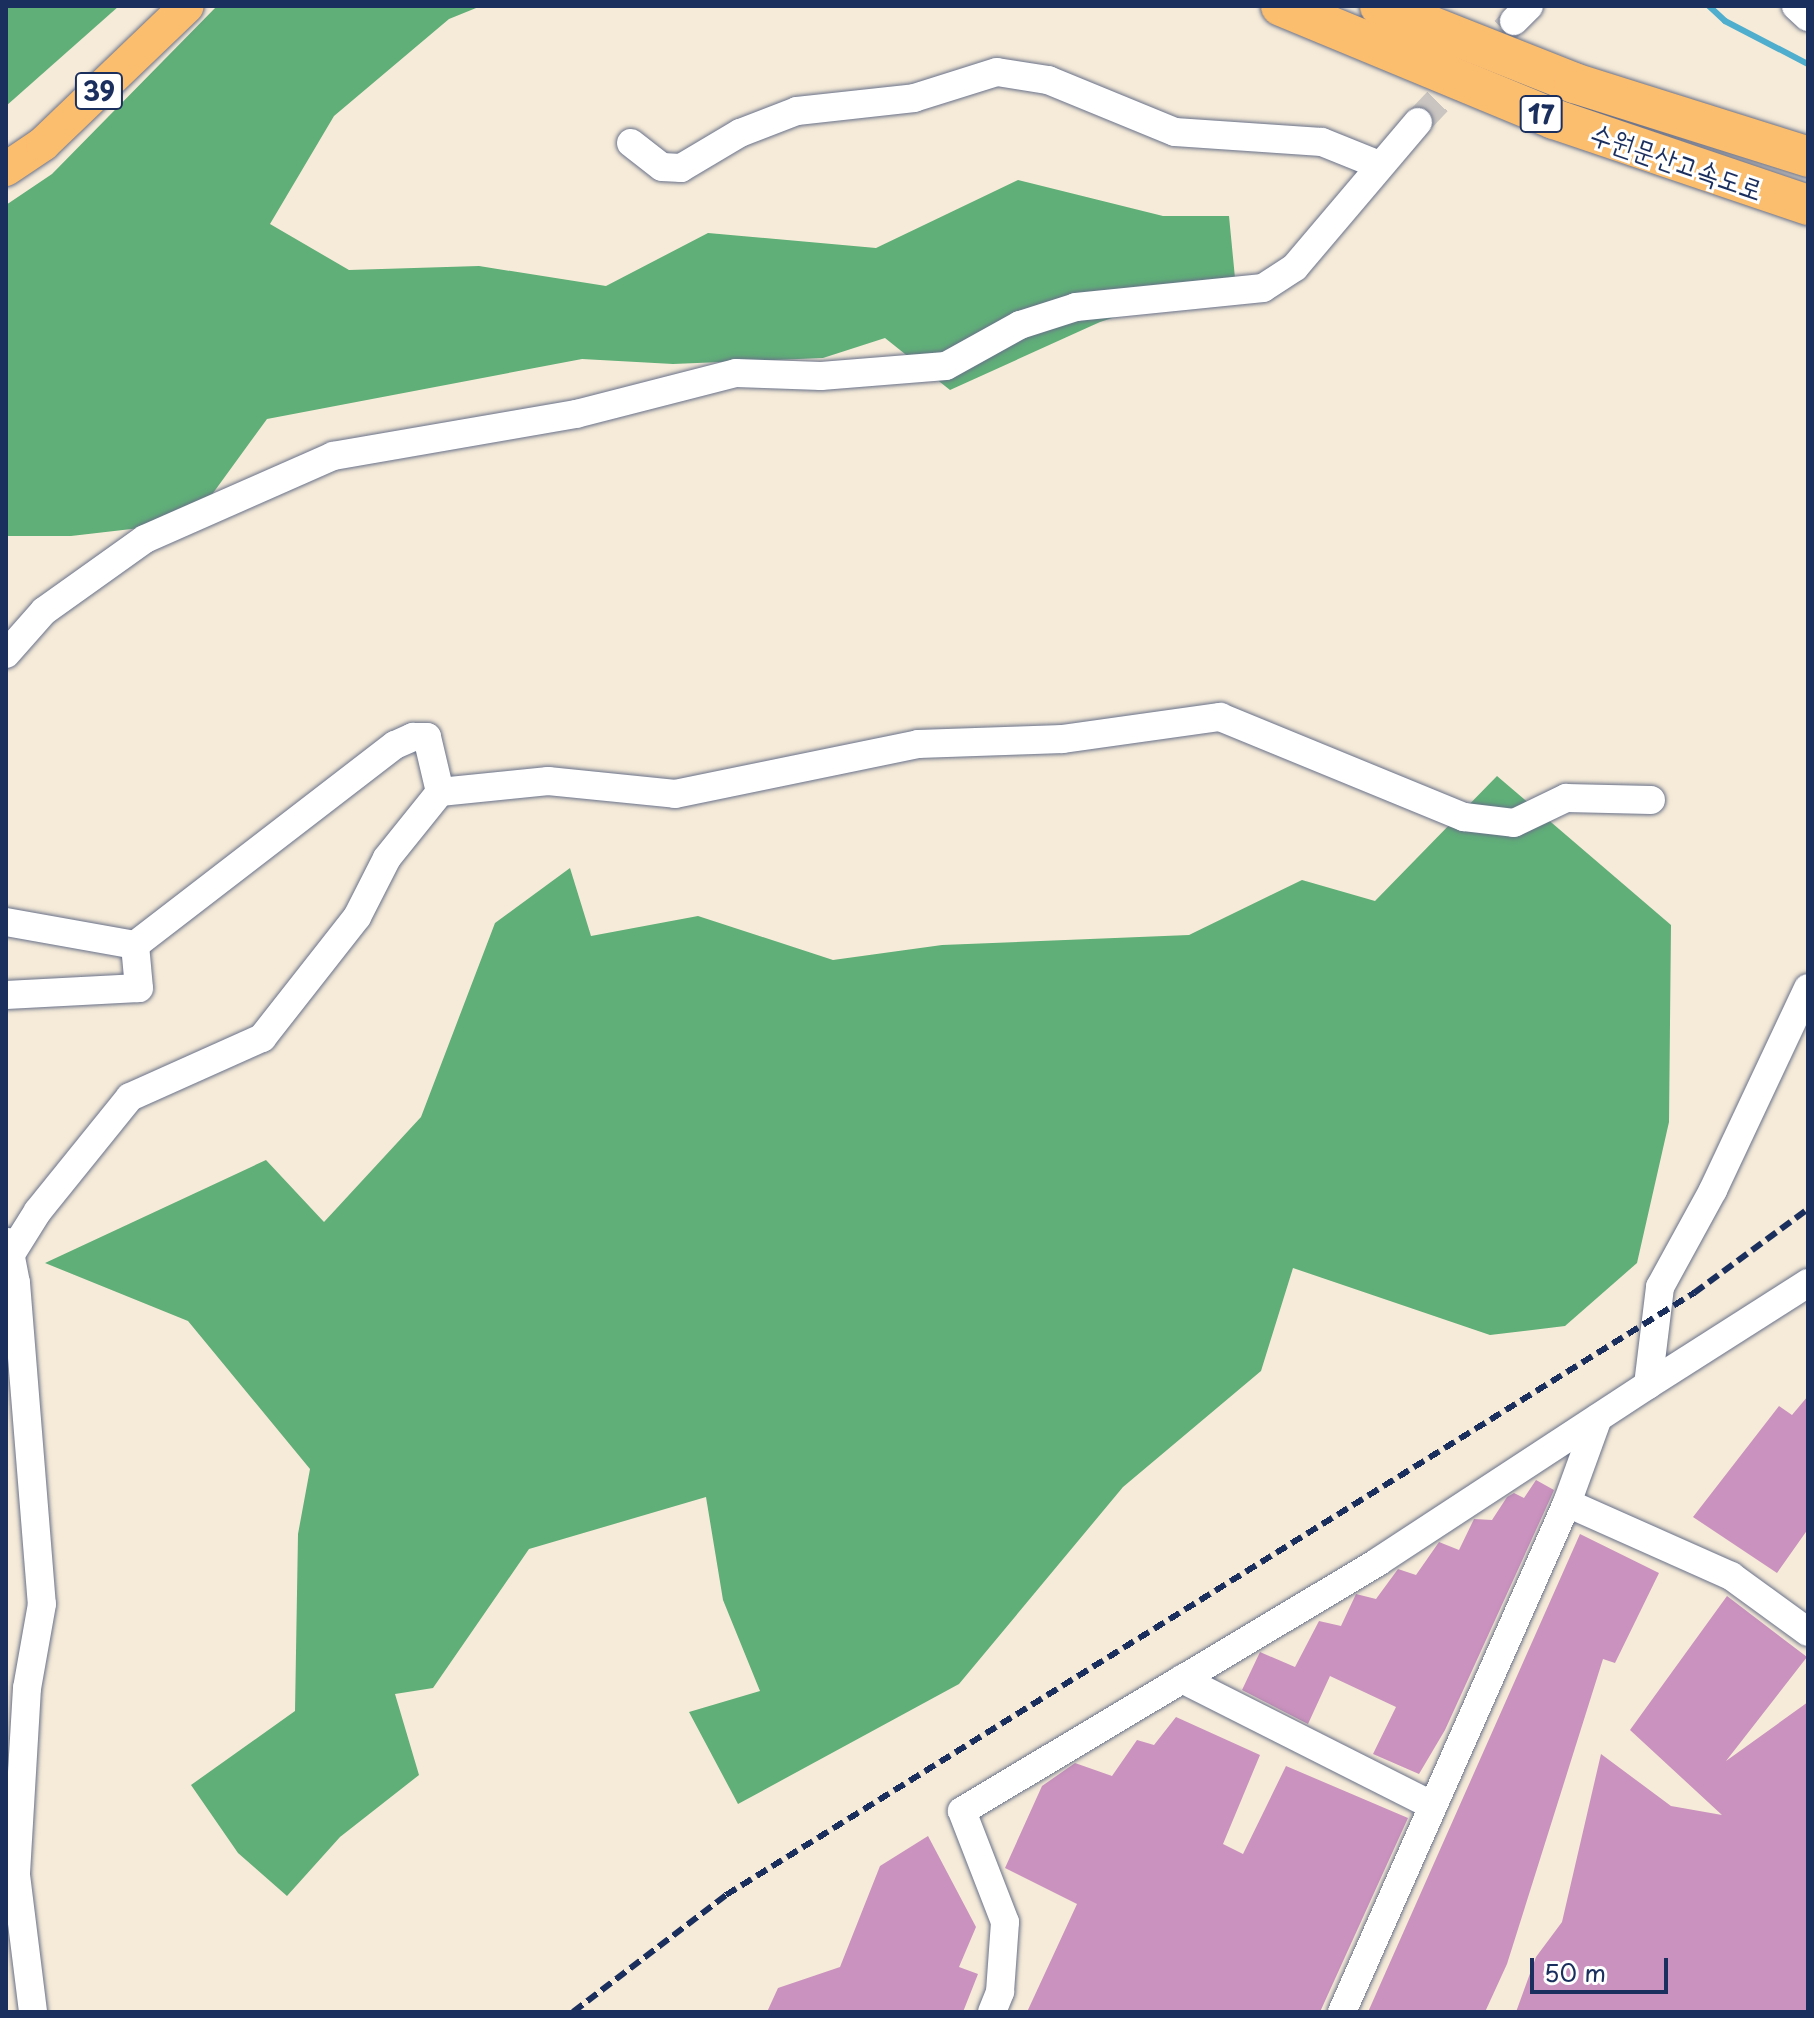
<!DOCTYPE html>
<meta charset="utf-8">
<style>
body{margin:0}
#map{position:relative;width:1814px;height:2018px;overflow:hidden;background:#f6ebd8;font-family:"Playpen Sans","Poor Story",sans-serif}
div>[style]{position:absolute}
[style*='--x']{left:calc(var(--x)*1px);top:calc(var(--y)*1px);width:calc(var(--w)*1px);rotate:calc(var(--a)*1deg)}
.forest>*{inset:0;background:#60ae78}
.stream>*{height:6px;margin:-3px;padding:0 3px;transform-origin:3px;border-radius:3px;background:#4fadcd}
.building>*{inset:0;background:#ca92be}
.minor-tunnel>*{height:28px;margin-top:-14px;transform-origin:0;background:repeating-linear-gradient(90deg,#cac5c0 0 28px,transparent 0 42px)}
.roads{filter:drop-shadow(0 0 2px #687189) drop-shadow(0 0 2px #687189)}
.minor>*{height:28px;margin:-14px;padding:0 14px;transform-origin:14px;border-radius:14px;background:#fff}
.major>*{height:34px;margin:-17px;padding:0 17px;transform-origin:17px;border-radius:17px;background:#fbbd6e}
.highway>*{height:40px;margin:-20px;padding:0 20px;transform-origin:20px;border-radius:20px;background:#fbbd6e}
.rail>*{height:6px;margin-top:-3px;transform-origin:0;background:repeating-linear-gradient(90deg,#1b2f5e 0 12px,transparent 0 18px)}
span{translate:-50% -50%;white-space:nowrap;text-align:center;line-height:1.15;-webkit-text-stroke:6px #fff;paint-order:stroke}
.shield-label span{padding:2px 6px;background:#fff;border:2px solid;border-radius:6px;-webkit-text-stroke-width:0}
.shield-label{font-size:26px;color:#1b2f5e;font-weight:700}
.street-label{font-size:28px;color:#1b2f5e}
.frame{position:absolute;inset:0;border:8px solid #1b2f5e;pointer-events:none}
.scale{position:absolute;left:1530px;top:1958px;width:138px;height:36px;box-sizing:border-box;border:4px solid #1b2f5e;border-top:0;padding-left:10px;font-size:24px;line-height:28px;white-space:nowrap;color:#1b2f5e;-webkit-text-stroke:6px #fff;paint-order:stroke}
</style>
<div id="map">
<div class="forest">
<i style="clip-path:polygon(6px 6px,119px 6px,6px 106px)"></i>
<i style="clip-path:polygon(217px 6px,481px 6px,449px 19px,334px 116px,270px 224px,349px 270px,479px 266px,606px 286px,708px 233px,876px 248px,1018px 180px,1163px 216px,1229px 216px,1235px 278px,1100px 322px,950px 390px,885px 338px,823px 358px,673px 364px,582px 359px,267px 419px,192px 522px,71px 536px,6px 536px,6px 205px,52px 174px)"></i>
<i style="clip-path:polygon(1497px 776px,1671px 925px,1669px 1122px,1637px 1263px,1565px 1326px,1490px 1335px,1293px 1268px,1261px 1371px,1123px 1487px,959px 1684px,738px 1804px,689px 1712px,760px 1691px,723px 1600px,706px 1497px,529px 1549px,433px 1688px,395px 1694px,419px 1775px,340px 1837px,287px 1896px,238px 1853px,191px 1785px,295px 1711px,298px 1534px,310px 1469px,188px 1321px,45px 1263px,266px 1160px,324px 1222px,421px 1117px,495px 923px,570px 868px,591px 936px,698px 916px,833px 960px,942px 945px,1189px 935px,1302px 880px,1375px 901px)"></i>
</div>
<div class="stream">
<i style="--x:1709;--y:6;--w:22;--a:43"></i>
<i style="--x:1725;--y:21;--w:93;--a:27.4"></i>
</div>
<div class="building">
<i style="clip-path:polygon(1808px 1396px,1808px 1529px,1777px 1573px,1693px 1517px,1779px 1406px,1792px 1415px)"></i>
<i style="clip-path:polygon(1536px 1480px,1554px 1490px,1551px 1497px,1445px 1730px,1419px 1774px,1373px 1754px,1396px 1707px,1330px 1676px,1308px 1724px,1242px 1690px,1260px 1652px,1295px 1667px,1319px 1621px,1341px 1626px,1356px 1594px,1376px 1599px,1398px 1569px,1416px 1575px,1439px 1542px,1459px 1550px,1474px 1519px,1492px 1520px,1507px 1497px,1514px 1493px,1524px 1498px)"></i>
<i style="clip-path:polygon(1580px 1534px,1659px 1573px,1615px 1663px,1603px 1659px,1507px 1964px,1485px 2012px,1368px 2012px)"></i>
<i style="clip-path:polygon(1727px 1596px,1807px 1657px,1726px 1761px,1808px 1702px,1808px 2012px,1516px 2012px,1536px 1957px,1562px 1922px,1601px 1754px,1671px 1806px,1722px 1815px,1630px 1730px)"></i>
<i style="clip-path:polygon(1176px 1717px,1260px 1755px,1223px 1844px,1243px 1854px,1286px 1766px,1408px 1818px,1320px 2012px,1027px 2012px,1077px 1904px,1005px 1868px,1042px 1786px,1075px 1763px,1112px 1776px,1137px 1740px,1154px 1745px)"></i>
<i style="clip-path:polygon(928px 1836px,976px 1927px,959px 1967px,978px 1974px,963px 2012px,767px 2012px,778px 1988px,840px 1967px,880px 1866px)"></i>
</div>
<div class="minor-tunnel">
<i style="--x:1418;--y:122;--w:139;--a:-46.5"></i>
</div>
<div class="roads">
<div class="minor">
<i style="--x:1796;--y:6;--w:16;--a:43"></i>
<i style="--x:1514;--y:21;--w:21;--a:-45"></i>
<i style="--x:631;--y:143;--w:39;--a:38"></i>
<i style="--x:662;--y:167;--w:19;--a:3"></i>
<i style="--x:681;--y:168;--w:69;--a:-30.7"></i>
<i style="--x:740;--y:133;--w:61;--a:-21.1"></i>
<i style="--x:797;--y:111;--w:118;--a:-6.3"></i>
<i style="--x:914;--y:98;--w:87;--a:-17.4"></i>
<i style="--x:997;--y:72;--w:52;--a:8.9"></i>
<i style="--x:1048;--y:80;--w:137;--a:22.3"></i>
<i style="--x:1175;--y:132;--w:147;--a:3.9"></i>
<i style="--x:1322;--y:142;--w:61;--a:22"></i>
<i style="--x:6;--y:654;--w:57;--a:-48.5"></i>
<i style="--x:44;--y:611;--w:124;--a:-35.5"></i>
<i style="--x:145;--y:539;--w:206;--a:-23.8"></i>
<i style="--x:333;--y:456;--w:247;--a:-9.8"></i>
<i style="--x:576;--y:414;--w:165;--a:-14.4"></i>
<i style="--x:736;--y:373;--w:85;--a:2"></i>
<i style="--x:821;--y:376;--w:125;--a:-4.6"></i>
<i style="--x:946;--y:366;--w:85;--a:-29"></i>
<i style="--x:1020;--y:325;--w:59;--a:-17.8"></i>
<i style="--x:1076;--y:307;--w:188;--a:-5.8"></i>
<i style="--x:1263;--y:288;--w:38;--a:-33"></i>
<i style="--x:1295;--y:267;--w:190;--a:-49.7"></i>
<i style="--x:6;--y:922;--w:131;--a:10.1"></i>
<i style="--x:135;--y:945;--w:328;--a:-37.6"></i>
<i style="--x:395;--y:745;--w:20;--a:-24"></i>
<i style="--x:413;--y:737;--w:14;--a:0"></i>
<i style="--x:427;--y:737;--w:57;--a:76.7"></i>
<i style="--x:6;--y:995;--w:133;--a:-3"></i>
<i style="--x:139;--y:988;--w:43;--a:-95.3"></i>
<i style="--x:8;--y:1242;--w:42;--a:79"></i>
<i style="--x:16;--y:1283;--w:322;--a:85.4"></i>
<i style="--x:42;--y:1604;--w:85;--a:100.1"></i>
<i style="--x:27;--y:1688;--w:187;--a:93.4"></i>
<i style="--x:16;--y:1875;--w:138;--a:82.9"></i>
<i style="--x:6;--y:1262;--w:60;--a:-57.9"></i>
<i style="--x:38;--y:1211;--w:146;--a:-51.1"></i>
<i style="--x:130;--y:1097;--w:145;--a:-24.1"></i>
<i style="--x:262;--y:1038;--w:154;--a:-51.9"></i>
<i style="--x:357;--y:917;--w:66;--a:-63"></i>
<i style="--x:387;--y:858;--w:85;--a:-51.2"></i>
<i style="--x:440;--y:792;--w:109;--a:-5.8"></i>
<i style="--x:548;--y:781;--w:128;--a:5.8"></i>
<i style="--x:675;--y:794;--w:248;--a:-11.6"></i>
<i style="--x:918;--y:744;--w:145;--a:-2"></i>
<i style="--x:1063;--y:739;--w:159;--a:-8"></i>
<i style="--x:1220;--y:717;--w:264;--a:22.3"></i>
<i style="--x:1464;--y:817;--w:50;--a:6.8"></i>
<i style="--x:1514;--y:823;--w:58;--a:-25.7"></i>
<i style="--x:1566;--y:798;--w:85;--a:1.3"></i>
<i style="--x:1648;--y:1385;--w:190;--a:-32.5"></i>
<i style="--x:1567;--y:1503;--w:90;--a:-70"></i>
<i style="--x:1182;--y:1679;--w:281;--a:26.8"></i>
<i style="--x:992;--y:2012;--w:22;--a:-68"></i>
<i style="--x:1000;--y:1992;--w:70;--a:-85.9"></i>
<i style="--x:1005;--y:1922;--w:119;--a:-111.2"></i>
<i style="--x:962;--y:1811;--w:486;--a:-30.9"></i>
<i style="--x:1379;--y:1561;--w:321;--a:-33.2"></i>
<i style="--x:1648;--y:1385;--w:99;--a:-83"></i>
<i style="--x:1660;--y:1287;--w:111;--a:-61.3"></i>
<i style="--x:1713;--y:1190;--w:223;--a:-64.8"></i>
<i style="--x:1342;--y:2012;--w:557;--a:-66.15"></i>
<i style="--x:1567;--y:1503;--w:180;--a:24"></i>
<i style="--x:1731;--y:1576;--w:95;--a:36"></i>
</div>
<div class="major">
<i style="--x:6;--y:169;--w:45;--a:-34"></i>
<i style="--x:43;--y:144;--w:199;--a:-43.8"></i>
</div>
<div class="highway">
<i style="--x:1281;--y:6;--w:295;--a:22.5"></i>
<i style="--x:1554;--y:119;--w:268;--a:18.7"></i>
<i style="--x:1380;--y:6;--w:209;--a:21.6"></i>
<i style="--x:1574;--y:83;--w:245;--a:17.5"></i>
</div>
</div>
<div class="rail">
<i style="--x:573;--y:2012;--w:193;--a:-37.4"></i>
<i style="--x:726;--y:1895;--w:1140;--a:-31.88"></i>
<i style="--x:1694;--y:1293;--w:142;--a:-36.4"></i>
</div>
<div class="shield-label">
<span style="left:99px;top:91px">39</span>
<span style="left:1541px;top:114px">17</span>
</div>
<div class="street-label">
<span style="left:1677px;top:161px;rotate:19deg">수원문산고속도로</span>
</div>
<div class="frame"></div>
<div class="scale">50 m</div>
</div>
